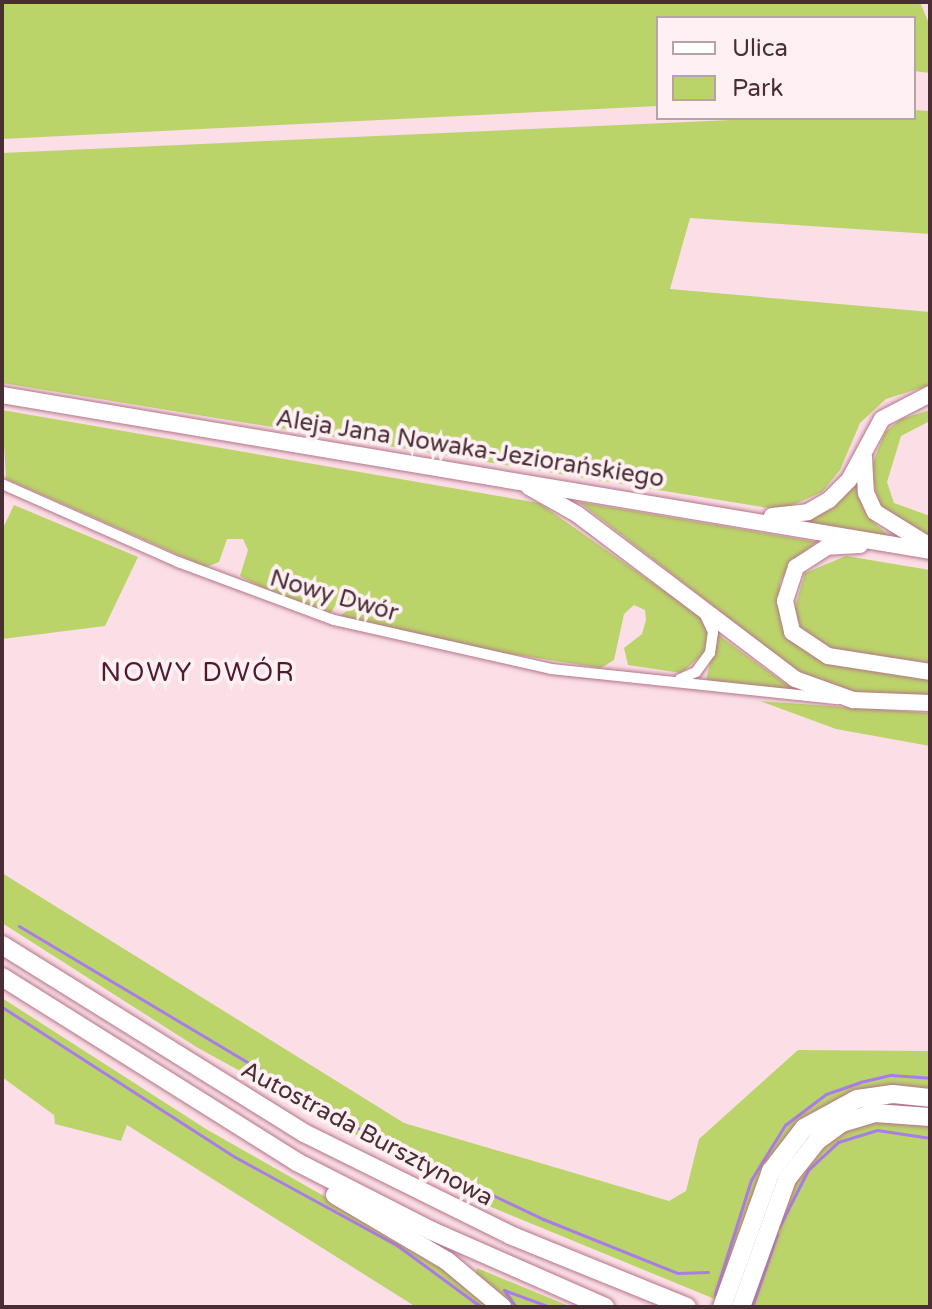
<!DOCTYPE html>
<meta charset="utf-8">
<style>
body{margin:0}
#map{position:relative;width:932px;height:1309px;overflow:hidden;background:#fbdee6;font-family:"Varela Round",sans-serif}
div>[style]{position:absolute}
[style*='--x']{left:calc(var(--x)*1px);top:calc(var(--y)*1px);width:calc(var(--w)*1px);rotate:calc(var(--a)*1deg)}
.green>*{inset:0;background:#bbd46a}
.stream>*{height:3px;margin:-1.5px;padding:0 1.5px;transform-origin:1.5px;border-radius:1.5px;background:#a87de9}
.roads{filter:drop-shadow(0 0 2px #b47588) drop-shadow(0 0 2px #b47588)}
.street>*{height:10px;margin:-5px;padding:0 5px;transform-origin:5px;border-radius:5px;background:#fff}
.primary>*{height:16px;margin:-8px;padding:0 8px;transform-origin:8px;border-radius:8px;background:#fff}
.highway>*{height:18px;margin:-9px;padding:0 9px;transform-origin:9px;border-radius:9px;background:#fff}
span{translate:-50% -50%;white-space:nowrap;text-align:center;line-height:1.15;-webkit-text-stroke:8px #fff0f4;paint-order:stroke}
.street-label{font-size:24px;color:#4a2e36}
.neighbourhood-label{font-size:26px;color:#501a2e;letter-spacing:2px}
.frame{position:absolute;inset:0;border:4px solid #4a2e36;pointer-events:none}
.legend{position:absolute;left:656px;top:16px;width:260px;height:104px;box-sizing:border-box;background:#fff0f4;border:2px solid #b7a2a8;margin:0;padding:10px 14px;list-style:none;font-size:24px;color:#4a2e36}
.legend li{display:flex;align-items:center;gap:16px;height:40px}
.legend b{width:40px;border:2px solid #b7a2a8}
</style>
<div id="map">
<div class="green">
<i style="clip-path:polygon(2px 2px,920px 2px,930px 26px,930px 73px,914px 71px,914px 18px,658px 18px,658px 106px,2px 139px)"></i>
<i style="clip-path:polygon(914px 110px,930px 111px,930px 234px,690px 218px,670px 289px,930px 312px,930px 385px,886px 399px,860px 423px,840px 470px,822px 492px,781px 510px,2px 383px,2px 153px,731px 120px,726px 118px,914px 118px)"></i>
<i style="clip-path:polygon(2px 410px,539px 503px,700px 616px,708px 631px,707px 651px,681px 673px,628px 665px,624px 648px,642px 634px,646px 620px,645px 610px,634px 605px,624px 614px,614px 660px,601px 668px,485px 650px,340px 616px,365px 597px,336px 604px,331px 613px,279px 597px,240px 576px,248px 550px,243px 539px,227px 539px,219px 562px,206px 567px,6px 479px)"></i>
<i style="clip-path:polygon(930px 410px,930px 421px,901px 436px,887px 482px,894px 503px,930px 516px,930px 536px,905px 531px,882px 514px,870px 470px,885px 432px,901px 419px)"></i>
<i style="clip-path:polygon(857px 477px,873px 522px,893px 539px,796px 523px,821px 514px)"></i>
<i style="clip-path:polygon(579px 502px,817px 542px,792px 561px,780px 583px,780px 618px,794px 641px,825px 660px,930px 676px,930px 697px,851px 692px,798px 672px)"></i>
<i style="clip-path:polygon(14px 505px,138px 557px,105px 626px,2px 639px,2px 530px)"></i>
<i style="clip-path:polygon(846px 556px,930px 570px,930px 663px,839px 651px,816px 643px,801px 628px,794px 611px,805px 573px)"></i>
<i style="clip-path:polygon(717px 634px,783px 682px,802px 692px,706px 680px)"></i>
<i style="clip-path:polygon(760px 701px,930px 713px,930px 746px,836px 729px)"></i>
<i style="clip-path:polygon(2px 873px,404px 1123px,669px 1201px,686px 1191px,699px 1139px,798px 1050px,930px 1051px,930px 1092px,883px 1087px,842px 1097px,805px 1118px,767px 1166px,717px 1300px,479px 1202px,198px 1048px,2px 923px)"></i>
<i style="clip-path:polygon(2px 998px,206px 1129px,424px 1253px,493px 1307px,416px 1307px,127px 1125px,121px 1141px,55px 1124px,54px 1115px,2px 1077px)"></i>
<i style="clip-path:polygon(874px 1120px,930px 1125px,930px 1307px,747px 1307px,795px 1179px,812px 1154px,850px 1128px)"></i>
<i style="clip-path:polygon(477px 1268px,571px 1307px,511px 1307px,475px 1275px)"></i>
</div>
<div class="stream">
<i style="--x:19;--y:926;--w:420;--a:30.8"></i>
<i style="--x:380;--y:1141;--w:181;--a:25.6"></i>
<i style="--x:543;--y:1219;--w:144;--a:21.9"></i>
<i style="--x:677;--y:1273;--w:31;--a:-2"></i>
<i style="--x:2;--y:1007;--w:277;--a:32.8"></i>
<i style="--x:235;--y:1157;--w:186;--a:28.6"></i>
<i style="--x:398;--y:1246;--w:103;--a:36.3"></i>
<i style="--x:779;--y:1227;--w:64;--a:-63"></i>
<i style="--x:808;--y:1170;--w:41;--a:-43"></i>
<i style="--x:838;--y:1142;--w:41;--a:-17.1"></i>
<i style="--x:877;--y:1130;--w:54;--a:8.6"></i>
<i style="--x:715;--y:1294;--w:120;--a:-72.5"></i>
<i style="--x:751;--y:1180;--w:65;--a:-58.3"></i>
<i style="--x:785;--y:1125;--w:51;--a:-37.1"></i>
<i style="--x:826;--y:1094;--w:36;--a:-19"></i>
<i style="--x:860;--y:1082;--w:32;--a:-13"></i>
<i style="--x:891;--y:1075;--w:39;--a:4"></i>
<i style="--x:516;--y:1307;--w:21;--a:-125"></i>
<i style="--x:504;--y:1290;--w:49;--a:20.3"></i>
<i style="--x:752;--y:1307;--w:77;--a:-71.1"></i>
</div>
<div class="roads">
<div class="street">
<i style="--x:2;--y:484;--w:193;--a:23.9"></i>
<i style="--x:178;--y:562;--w:166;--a:20.4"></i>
<i style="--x:334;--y:620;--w:222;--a:12.7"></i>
<i style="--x:551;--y:669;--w:289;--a:6"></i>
<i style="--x:680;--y:679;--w:17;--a:-24"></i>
<i style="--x:696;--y:672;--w:24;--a:-54"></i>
<i style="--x:710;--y:653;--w:21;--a:-82"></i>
<i style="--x:713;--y:632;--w:19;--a:-115"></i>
</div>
<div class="primary">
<i style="--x:2;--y:395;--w:941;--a:9.54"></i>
<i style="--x:864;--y:457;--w:36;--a:87"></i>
<i style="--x:866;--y:493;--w:21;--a:65"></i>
<i style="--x:875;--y:512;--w:59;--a:31.8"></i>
<i style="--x:529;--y:487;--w:55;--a:29.4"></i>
<i style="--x:577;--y:514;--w:273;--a:37.1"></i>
<i style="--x:795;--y:679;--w:62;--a:19.9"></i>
<i style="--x:853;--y:700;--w:77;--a:2.2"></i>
<i style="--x:772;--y:516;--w:36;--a:-6"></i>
<i style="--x:808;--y:512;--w:24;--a:-30"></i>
<i style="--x:829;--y:500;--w:28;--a:-45"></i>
<i style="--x:849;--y:480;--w:69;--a:-61.6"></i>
<i style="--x:882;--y:419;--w:54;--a:-27.5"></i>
<i style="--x:860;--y:545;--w:33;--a:177"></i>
<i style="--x:827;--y:547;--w:37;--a:147"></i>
<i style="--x:796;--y:567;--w:36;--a:108"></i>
<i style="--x:785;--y:601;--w:32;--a:77"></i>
<i style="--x:792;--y:632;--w:43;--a:33.7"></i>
<i style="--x:828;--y:656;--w:103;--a:8.9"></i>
</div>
<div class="highway">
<i style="--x:2;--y:945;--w:356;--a:31.9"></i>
<i style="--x:304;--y:1133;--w:230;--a:26.3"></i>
<i style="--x:510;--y:1235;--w:191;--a:22.1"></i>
<i style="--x:2;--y:977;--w:348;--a:32.1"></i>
<i style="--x:297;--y:1162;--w:152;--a:27.1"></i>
<i style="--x:432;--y:1231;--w:189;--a:23.7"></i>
<i style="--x:335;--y:1195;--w:130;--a:30.5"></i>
<i style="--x:447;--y:1261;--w:72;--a:39.9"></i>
<i style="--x:722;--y:1307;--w:145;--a:-70.2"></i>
<i style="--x:771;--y:1171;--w:54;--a:-52.5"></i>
<i style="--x:804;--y:1128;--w:60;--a:-28.7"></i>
<i style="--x:857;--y:1099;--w:36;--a:-8"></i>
<i style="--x:893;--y:1094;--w:37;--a:6"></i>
<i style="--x:741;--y:1307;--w:136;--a:-70.2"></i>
<i style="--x:787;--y:1179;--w:48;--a:-51.7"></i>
<i style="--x:817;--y:1141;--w:31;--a:-36"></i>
<i style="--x:842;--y:1123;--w:34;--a:-17"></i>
<i style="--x:875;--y:1113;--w:55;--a:4.2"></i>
</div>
</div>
<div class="street-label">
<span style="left:470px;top:449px;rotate:9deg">Aleja Jana Nowaka-Jeziorańskiego</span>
<span style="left:334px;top:596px;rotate:16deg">Nowy Dwór</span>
<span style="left:367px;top:1134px;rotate:28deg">Autostrada Bursztynowa</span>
</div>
<div class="neighbourhood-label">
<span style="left:198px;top:673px">NOWY DWÓR</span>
</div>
<div class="frame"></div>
<ul class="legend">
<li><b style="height:10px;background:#fff"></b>Ulica</li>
<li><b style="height:22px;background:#bbd46a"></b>Park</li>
</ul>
</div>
